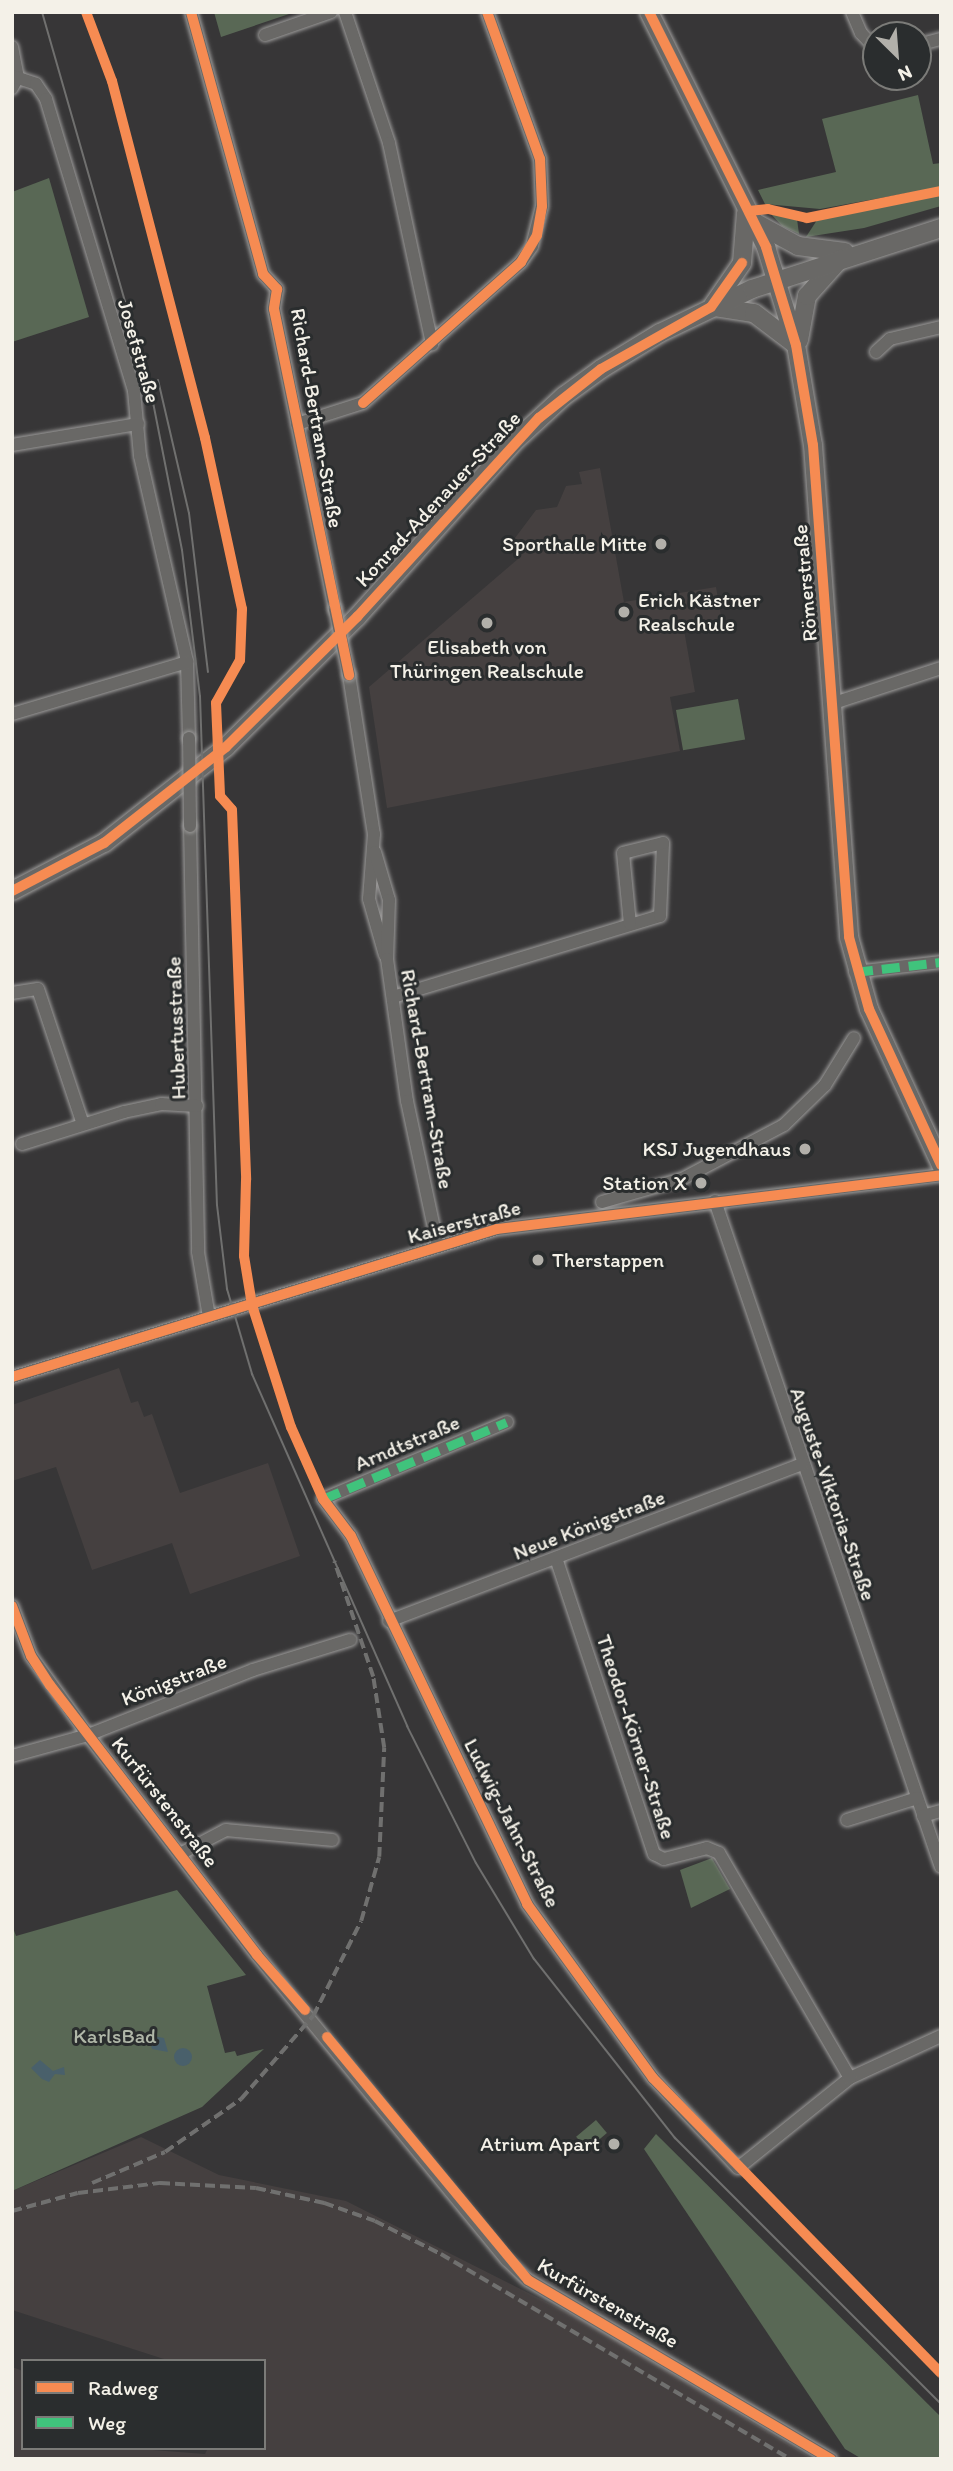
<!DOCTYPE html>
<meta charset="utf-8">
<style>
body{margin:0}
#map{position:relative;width:953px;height:2471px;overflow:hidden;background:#373637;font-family:Itim,sans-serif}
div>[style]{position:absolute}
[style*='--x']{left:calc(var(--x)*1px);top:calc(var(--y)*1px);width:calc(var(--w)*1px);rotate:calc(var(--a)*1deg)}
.built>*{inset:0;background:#454040}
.green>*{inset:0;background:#596855;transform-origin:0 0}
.water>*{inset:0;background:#49606b}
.round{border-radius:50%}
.roads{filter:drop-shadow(0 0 2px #9d9c9b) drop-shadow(0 0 2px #9d9c9b)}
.minor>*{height:12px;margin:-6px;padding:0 6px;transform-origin:6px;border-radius:6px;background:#696866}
.secondary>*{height:18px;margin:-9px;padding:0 9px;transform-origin:9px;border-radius:9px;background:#696866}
.tram>*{height:2px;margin:-1px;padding:0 1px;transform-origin:1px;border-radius:1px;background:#70706f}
.rail>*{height:3.5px;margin-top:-1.75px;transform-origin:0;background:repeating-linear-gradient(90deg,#70706f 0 10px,transparent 0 15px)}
.bridges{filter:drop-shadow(0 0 2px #9d9c9b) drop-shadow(0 0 2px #9d9c9b)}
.minor-bridge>*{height:12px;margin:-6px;padding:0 6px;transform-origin:6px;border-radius:6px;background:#696866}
.quiet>*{height:9px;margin-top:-4.5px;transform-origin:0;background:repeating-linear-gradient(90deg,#40c37c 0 18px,transparent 0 27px)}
.cycleway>*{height:10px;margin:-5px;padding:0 5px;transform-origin:5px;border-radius:5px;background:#f68b52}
.dots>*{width:19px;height:19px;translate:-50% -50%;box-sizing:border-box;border:4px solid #2a2d2e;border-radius:50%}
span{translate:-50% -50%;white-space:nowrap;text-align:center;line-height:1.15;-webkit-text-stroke:6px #2a2d2e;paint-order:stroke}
.street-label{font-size:21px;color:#f4f1e8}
.poi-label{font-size:21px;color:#f4f1e8}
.right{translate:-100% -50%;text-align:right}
.left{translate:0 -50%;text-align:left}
.park-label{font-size:21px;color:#b0b7a8}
.frame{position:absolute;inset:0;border:14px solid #f4f1e8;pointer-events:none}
.legend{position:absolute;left:21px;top:2359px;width:245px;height:91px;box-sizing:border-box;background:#2a2d2e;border:2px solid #7b7b78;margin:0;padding:9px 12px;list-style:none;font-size:21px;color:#f4f1e8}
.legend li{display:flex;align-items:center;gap:14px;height:35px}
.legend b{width:35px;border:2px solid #7b7b78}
.north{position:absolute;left:862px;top:21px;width:70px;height:70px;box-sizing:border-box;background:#2a2d2e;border:2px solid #7b7b78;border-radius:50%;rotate:155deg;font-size:19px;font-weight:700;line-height:28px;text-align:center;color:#f4f1e8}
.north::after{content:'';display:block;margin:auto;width:24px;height:32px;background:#b2b0aa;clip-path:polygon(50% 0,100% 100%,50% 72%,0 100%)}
</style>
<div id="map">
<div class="built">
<i style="clip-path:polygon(600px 468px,624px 602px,716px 587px,722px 622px,684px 630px,695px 692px,670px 697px,680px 751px,387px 808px,369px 687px,518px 559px,515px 538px,536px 510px,557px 507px,566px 486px,582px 484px,579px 472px)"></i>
<i style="clip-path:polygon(119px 1368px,131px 1403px,138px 1401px,144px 1417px,152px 1414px,180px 1493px,268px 1463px,300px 1556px,190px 1594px,172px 1543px,92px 1570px,56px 1467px,12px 1481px,12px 1405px)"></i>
<i style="clip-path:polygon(141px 2137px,219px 2175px,346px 2201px,588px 2323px,813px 2459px,12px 2459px,12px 2367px,23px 2371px,23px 2448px,127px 2448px,205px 2454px,208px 2448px,264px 2448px,264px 2361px,170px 2361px,12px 2310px,12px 2191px)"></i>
</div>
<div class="green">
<i style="clip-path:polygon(214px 12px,295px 12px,221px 37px)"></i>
<i style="clip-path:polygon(918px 95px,933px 164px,941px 163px,941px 187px,820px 209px,765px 204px,758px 190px,836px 172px,822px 119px)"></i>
<i style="clip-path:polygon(49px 178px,89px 317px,12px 342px,12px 192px)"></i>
<i style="clip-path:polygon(941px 194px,941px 206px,864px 228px,806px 237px,817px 220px)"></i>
<i style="clip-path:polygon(770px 213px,797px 219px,799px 234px,782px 226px)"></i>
<i style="left:738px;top:699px;width:41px;height:63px;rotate:80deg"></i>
<i style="clip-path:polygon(712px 1858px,730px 1889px,691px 1908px,680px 1870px)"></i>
<i style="clip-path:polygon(177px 1890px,246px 1975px,207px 1986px,225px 2053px,235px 2051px,237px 2056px,264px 2049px,202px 2107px,12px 2191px,12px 1925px,16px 1936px)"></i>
<i style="left:596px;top:2120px;width:17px;height:26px;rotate:50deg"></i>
<i style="clip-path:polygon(656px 2134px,941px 2417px,941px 2459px,862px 2459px,845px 2449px,644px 2149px)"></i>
</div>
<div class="water">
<i style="clip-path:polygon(148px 2035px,164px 2038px,168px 2052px,152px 2049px)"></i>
<i class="round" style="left:174px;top:2048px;width:18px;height:18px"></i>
<i style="clip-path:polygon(40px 2060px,53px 2071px,64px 2067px,65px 2075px,55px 2074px,49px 2082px,42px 2079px,31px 2068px)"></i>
</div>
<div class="roads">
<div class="minor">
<i style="--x:191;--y:12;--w:272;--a:74.6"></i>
<i style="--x:263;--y:274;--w:21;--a:47"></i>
<i style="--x:277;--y:289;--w:20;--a:99"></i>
<i style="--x:274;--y:309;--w:306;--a:78.5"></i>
<i style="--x:345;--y:12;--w:138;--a:71.4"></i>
<i style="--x:389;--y:143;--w:206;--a:77.9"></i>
<i style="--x:852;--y:12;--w:23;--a:67"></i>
<i style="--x:861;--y:33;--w:22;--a:47"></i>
<i style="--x:265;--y:35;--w:70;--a:-19.2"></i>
<i style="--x:918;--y:45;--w:24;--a:-15"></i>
<i style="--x:12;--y:47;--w:31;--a:79"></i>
<i style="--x:18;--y:77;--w:13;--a:119"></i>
<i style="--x:12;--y:76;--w:25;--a:18"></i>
<i style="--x:36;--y:84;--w:18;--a:56"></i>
<i style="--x:46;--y:99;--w:305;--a:73.2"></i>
<i style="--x:134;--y:391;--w:65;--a:84.7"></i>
<i style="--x:140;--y:456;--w:211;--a:77.1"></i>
<i style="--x:187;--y:662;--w:76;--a:88.5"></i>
<i style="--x:876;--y:352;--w:19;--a:-43"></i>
<i style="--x:890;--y:339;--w:52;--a:-13.2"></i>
<i style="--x:297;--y:424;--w:69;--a:-17.7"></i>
<i style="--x:363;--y:403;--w:212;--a:-41.7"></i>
<i style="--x:521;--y:262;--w:19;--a:-55"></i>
<i style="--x:532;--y:246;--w:41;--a:-76"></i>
<i style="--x:542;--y:206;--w:47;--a:-92.4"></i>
<i style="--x:540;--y:159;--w:156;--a:-109.8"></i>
<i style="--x:12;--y:445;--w:128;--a:-9.5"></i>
<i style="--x:349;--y:675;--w:161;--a:81.1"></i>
<i style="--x:374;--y:834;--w:65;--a:94.4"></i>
<i style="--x:369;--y:899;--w:58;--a:74.1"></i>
<i style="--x:834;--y:703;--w:113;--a:-18.1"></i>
<i style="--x:12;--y:714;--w:183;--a:-16.5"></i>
<i style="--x:190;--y:826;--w:426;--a:88.9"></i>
<i style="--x:198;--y:1252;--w:66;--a:80.4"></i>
<i style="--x:375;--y:852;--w:50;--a:73.7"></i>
<i style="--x:389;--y:900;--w:59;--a:91.9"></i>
<i style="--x:387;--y:959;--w:143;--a:82"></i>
<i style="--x:407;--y:1101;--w:149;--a:78"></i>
<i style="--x:855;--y:972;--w:87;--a:-6.6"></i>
<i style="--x:12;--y:993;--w:26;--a:-9"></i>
<i style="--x:38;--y:989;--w:142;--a:71.6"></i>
<i style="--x:393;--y:997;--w:279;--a:-16.9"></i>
<i style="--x:660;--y:916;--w:73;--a:-87.6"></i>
<i style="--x:663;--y:843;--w:41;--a:166"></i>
<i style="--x:623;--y:853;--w:71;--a:84.4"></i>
<i style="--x:22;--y:1144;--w:107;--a:-17.4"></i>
<i style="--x:124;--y:1112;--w:38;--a:-12"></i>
<i style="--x:161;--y:1104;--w:36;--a:3"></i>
<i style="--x:715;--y:1201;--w:703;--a:71.26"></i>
<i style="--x:602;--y:1202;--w:83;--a:-16"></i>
<i style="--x:682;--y:1179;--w:115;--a:-27.9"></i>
<i style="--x:784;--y:1125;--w:57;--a:-44.3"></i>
<i style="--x:825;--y:1085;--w:55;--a:-58.3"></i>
<i style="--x:12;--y:1377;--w:507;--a:-16.97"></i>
<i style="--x:497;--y:1229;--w:447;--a:-6.9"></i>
<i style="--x:507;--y:1422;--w:199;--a:157.3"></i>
<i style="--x:323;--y:1499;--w:46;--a:52.9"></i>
<i style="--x:351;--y:1536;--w:408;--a:64.4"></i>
<i style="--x:527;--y:1904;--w:215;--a:54.1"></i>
<i style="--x:653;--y:2078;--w:124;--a:46.6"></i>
<i style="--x:738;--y:2168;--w:144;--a:-38.8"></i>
<i style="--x:850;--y:2078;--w:100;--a:-24.8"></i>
<i style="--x:556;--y:1558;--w:312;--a:71.7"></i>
<i style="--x:654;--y:1854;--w:11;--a:27"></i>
<i style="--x:664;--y:1859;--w:44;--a:-14.3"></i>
<i style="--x:707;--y:1848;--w:13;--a:23"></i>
<i style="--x:719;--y:1853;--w:260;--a:59.8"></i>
<i style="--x:12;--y:1606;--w:53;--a:69.2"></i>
<i style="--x:31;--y:1656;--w:97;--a:54.2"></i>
<i style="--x:88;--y:1735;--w:277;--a:52.5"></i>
<i style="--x:257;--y:1955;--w:394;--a:50.7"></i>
<i style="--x:507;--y:2260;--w:29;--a:44"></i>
<i style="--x:528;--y:2280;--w:352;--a:30.6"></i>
<i style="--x:389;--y:1621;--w:442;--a:-20.8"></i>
<i style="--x:12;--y:1756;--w:79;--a:-15.4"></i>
<i style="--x:88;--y:1735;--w:177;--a:-21.5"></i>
<i style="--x:253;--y:1670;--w:102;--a:-17.2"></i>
<i style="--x:923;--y:1816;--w:19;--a:-16"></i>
<i style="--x:847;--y:1820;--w:73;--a:-17.4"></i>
<i style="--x:180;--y:1854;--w:52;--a:-27.6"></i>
<i style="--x:226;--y:1830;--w:107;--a:5.3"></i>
</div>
<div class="secondary">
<i style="--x:649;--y:12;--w:263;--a:63.5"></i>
<i style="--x:766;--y:247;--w:102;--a:73"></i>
<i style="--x:796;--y:345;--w:101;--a:80.4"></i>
<i style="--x:813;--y:445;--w:493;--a:85.8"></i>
<i style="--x:849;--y:937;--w:75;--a:74.5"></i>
<i style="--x:869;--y:1009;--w:172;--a:65.2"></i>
<i style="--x:754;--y:222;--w:50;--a:28.6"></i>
<i style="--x:798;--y:246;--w:47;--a:7.3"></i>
<i style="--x:713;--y:305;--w:51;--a:-55.4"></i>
<i style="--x:742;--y:263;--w:50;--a:-85.4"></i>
<i style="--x:715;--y:307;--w:39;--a:9"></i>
<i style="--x:754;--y:313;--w:53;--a:37.3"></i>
<i style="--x:799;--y:340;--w:45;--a:-79.7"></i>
<i style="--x:807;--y:296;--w:50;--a:-48.3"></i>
<i style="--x:12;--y:891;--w:104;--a:-27.6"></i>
<i style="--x:104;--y:843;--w:155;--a:-38.2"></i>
<i style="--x:226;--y:747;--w:185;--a:-44.8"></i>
<i style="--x:357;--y:617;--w:234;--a:-48.1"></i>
<i style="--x:513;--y:443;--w:69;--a:-42.7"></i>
<i style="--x:564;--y:396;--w:46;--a:-36.1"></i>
<i style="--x:601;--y:369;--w:69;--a:-31.4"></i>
<i style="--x:660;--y:333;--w:102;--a:-25.6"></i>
<i style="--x:752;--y:289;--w:199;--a:-17.9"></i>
</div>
</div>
<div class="tram">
<i style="--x:42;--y:12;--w:395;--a:74"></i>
<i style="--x:151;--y:392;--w:161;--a:78.9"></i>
<i style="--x:182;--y:550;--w:147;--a:83"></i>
<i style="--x:200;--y:696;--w:509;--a:88.09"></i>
<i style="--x:217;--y:1205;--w:85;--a:83.2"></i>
<i style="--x:227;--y:1289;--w:89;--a:73.6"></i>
<i style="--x:252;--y:1374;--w:385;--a:66.2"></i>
<i style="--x:407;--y:1726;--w:153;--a:63.3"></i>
<i style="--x:476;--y:1863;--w:112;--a:58.9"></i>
<i style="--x:534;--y:1959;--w:228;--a:51.8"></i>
<i style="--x:675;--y:2138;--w:376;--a:45"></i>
<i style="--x:158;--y:380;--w:137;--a:76.9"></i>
<i style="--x:189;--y:513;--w:160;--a:83.2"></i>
</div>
<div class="rail">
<i style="--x:92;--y:2183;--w:79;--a:-23"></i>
<i style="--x:165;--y:2152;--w:93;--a:-34.9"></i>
<i style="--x:241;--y:2099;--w:110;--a:-49.1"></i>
<i style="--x:313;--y:2016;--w:106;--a:-63.2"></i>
<i style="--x:361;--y:1921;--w:66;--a:-74.3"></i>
<i style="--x:379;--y:1857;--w:109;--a:-87.4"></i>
<i style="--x:384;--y:1748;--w:72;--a:-98.8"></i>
<i style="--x:373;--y:1677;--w:122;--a:-108.6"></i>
<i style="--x:12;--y:2211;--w:68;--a:-15.3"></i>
<i style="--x:78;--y:2193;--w:83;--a:-7"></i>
<i style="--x:160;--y:2183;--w:96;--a:3"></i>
<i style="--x:256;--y:2188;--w:70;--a:12.4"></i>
<i style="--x:324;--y:2203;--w:54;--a:19.4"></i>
<i style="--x:375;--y:2221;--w:74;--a:26.6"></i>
<i style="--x:441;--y:2254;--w:405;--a:30.4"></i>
</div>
<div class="bridges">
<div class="minor-bridge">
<i style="--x:335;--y:609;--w:67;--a:78"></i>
<i style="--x:189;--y:738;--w:88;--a:89.3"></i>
</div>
</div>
<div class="quiet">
<i style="--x:855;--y:972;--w:87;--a:-6.6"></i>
<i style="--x:323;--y:1499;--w:199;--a:-22.7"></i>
</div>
<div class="cycleway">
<i style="--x:86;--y:12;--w:74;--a:69.4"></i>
<i style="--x:112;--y:81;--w:369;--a:75.4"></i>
<i style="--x:205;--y:438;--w:175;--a:77.8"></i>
<i style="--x:242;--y:609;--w:51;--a:92.2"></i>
<i style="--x:240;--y:660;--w:49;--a:119.2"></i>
<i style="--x:216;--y:703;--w:93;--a:87.5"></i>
<i style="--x:220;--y:796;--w:18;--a:49"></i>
<i style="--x:232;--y:810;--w:370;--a:87.8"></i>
<i style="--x:246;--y:1180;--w:76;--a:91.5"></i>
<i style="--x:244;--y:1256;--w:50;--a:80.7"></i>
<i style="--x:252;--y:1305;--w:128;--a:72.3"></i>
<i style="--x:291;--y:1427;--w:79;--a:66"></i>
<i style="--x:323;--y:1499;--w:46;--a:52.9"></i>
<i style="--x:351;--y:1536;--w:408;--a:64.4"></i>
<i style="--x:527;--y:1904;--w:215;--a:54.1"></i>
<i style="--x:653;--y:2078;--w:412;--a:45.7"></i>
<i style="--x:191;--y:12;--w:272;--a:74.6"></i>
<i style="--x:263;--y:274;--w:21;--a:47"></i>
<i style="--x:277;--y:289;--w:20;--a:99"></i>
<i style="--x:274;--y:309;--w:374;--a:78.4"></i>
<i style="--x:649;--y:12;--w:263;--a:63.5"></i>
<i style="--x:766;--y:247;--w:102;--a:73"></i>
<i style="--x:796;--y:345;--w:101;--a:80.4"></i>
<i style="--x:813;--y:445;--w:493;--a:85.8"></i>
<i style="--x:849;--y:937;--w:75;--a:74.5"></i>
<i style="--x:869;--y:1009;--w:172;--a:65.2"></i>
<i style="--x:749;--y:211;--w:19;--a:-6"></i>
<i style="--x:768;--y:209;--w:40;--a:13"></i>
<i style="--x:807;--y:218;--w:137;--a:-11.4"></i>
<i style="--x:363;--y:403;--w:212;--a:-41.7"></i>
<i style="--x:521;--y:262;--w:31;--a:-59"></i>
<i style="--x:537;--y:235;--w:29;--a:-80"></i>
<i style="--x:542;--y:206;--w:47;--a:-92.4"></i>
<i style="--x:540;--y:159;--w:156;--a:-109.8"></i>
<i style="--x:12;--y:891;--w:104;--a:-27.6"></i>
<i style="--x:104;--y:843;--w:155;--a:-38.2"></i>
<i style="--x:226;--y:747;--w:185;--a:-44.8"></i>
<i style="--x:357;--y:617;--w:270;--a:-47.6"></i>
<i style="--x:539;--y:418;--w:79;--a:-38.3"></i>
<i style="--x:601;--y:369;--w:126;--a:-29.4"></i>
<i style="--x:711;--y:307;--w:54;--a:-54.8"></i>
<i style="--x:12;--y:1377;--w:507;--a:-16.97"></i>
<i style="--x:497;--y:1229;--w:447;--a:-6.9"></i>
<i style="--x:12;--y:1606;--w:53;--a:69.2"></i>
<i style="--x:31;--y:1656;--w:35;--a:57"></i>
<i style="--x:50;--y:1685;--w:340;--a:52.5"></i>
<i style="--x:257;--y:1955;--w:73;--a:48.9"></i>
<i style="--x:327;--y:2037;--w:315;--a:50.4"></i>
<i style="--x:528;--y:2280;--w:352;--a:30.6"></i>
</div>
<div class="dots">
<i style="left:661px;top:544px;background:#b2b0aa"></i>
<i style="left:624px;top:612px;background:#b2b0aa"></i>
<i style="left:487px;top:623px;background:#b2b0aa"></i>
<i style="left:805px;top:1149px;background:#b2b0aa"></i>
<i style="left:701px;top:1183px;background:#b2b0aa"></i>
<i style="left:538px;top:1260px;background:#b2b0aa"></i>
<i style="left:614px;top:2144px;background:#b2b0aa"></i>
</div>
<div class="street-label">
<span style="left:139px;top:351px;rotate:74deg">Josefstraße</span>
<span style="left:317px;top:418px;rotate:80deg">Richard-Bertram-Straße</span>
<span style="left:438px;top:499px;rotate:-47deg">Konrad-Adenauer-Straße</span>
<span style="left:805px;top:583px;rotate:-95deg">Römerstraße</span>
<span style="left:176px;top:1028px;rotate:-92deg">Hubertusstraße</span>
<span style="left:427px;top:1079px;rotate:80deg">Richard-Bertram-Straße</span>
<span style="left:464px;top:1222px;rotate:-15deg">Kaiserstraße</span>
<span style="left:407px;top:1443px;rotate:-23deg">Arndtstraße</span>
<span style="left:833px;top:1494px;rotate:71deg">Auguste-Viktoria-Straße</span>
<span style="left:589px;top:1525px;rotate:-21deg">Neue Königstraße</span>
<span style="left:174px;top:1680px;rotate:-21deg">Königstraße</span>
<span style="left:636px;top:1737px;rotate:72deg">Theodor-Körner-Straße</span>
<span style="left:165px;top:1802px;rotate:52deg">Kurfürstenstraße</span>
<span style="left:512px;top:1823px;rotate:63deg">Ludwig-Jahn-Straße</span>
<span style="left:608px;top:2303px;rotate:30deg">Kurfürstenstraße</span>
</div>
<div class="poi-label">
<span class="right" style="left:647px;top:544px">Sporthalle Mitte</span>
<span class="left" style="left:638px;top:612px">Erich Kästner<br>Realschule</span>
<span style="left:487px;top:659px">Elisabeth von<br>Thüringen Realschule</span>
<span class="right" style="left:791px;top:1149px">KSJ Jugendhaus</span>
<span class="right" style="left:687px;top:1183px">Station X</span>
<span class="left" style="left:552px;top:1260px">Therstappen</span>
<span class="right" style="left:600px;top:2144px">Atrium Apart</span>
</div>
<div class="park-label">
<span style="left:115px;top:2036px">KarlsBad</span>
</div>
<div class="frame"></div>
<ul class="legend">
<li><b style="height:9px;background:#f68b52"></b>Radweg</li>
<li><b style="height:9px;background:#40c37c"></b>Weg</li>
</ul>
<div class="north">N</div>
</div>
